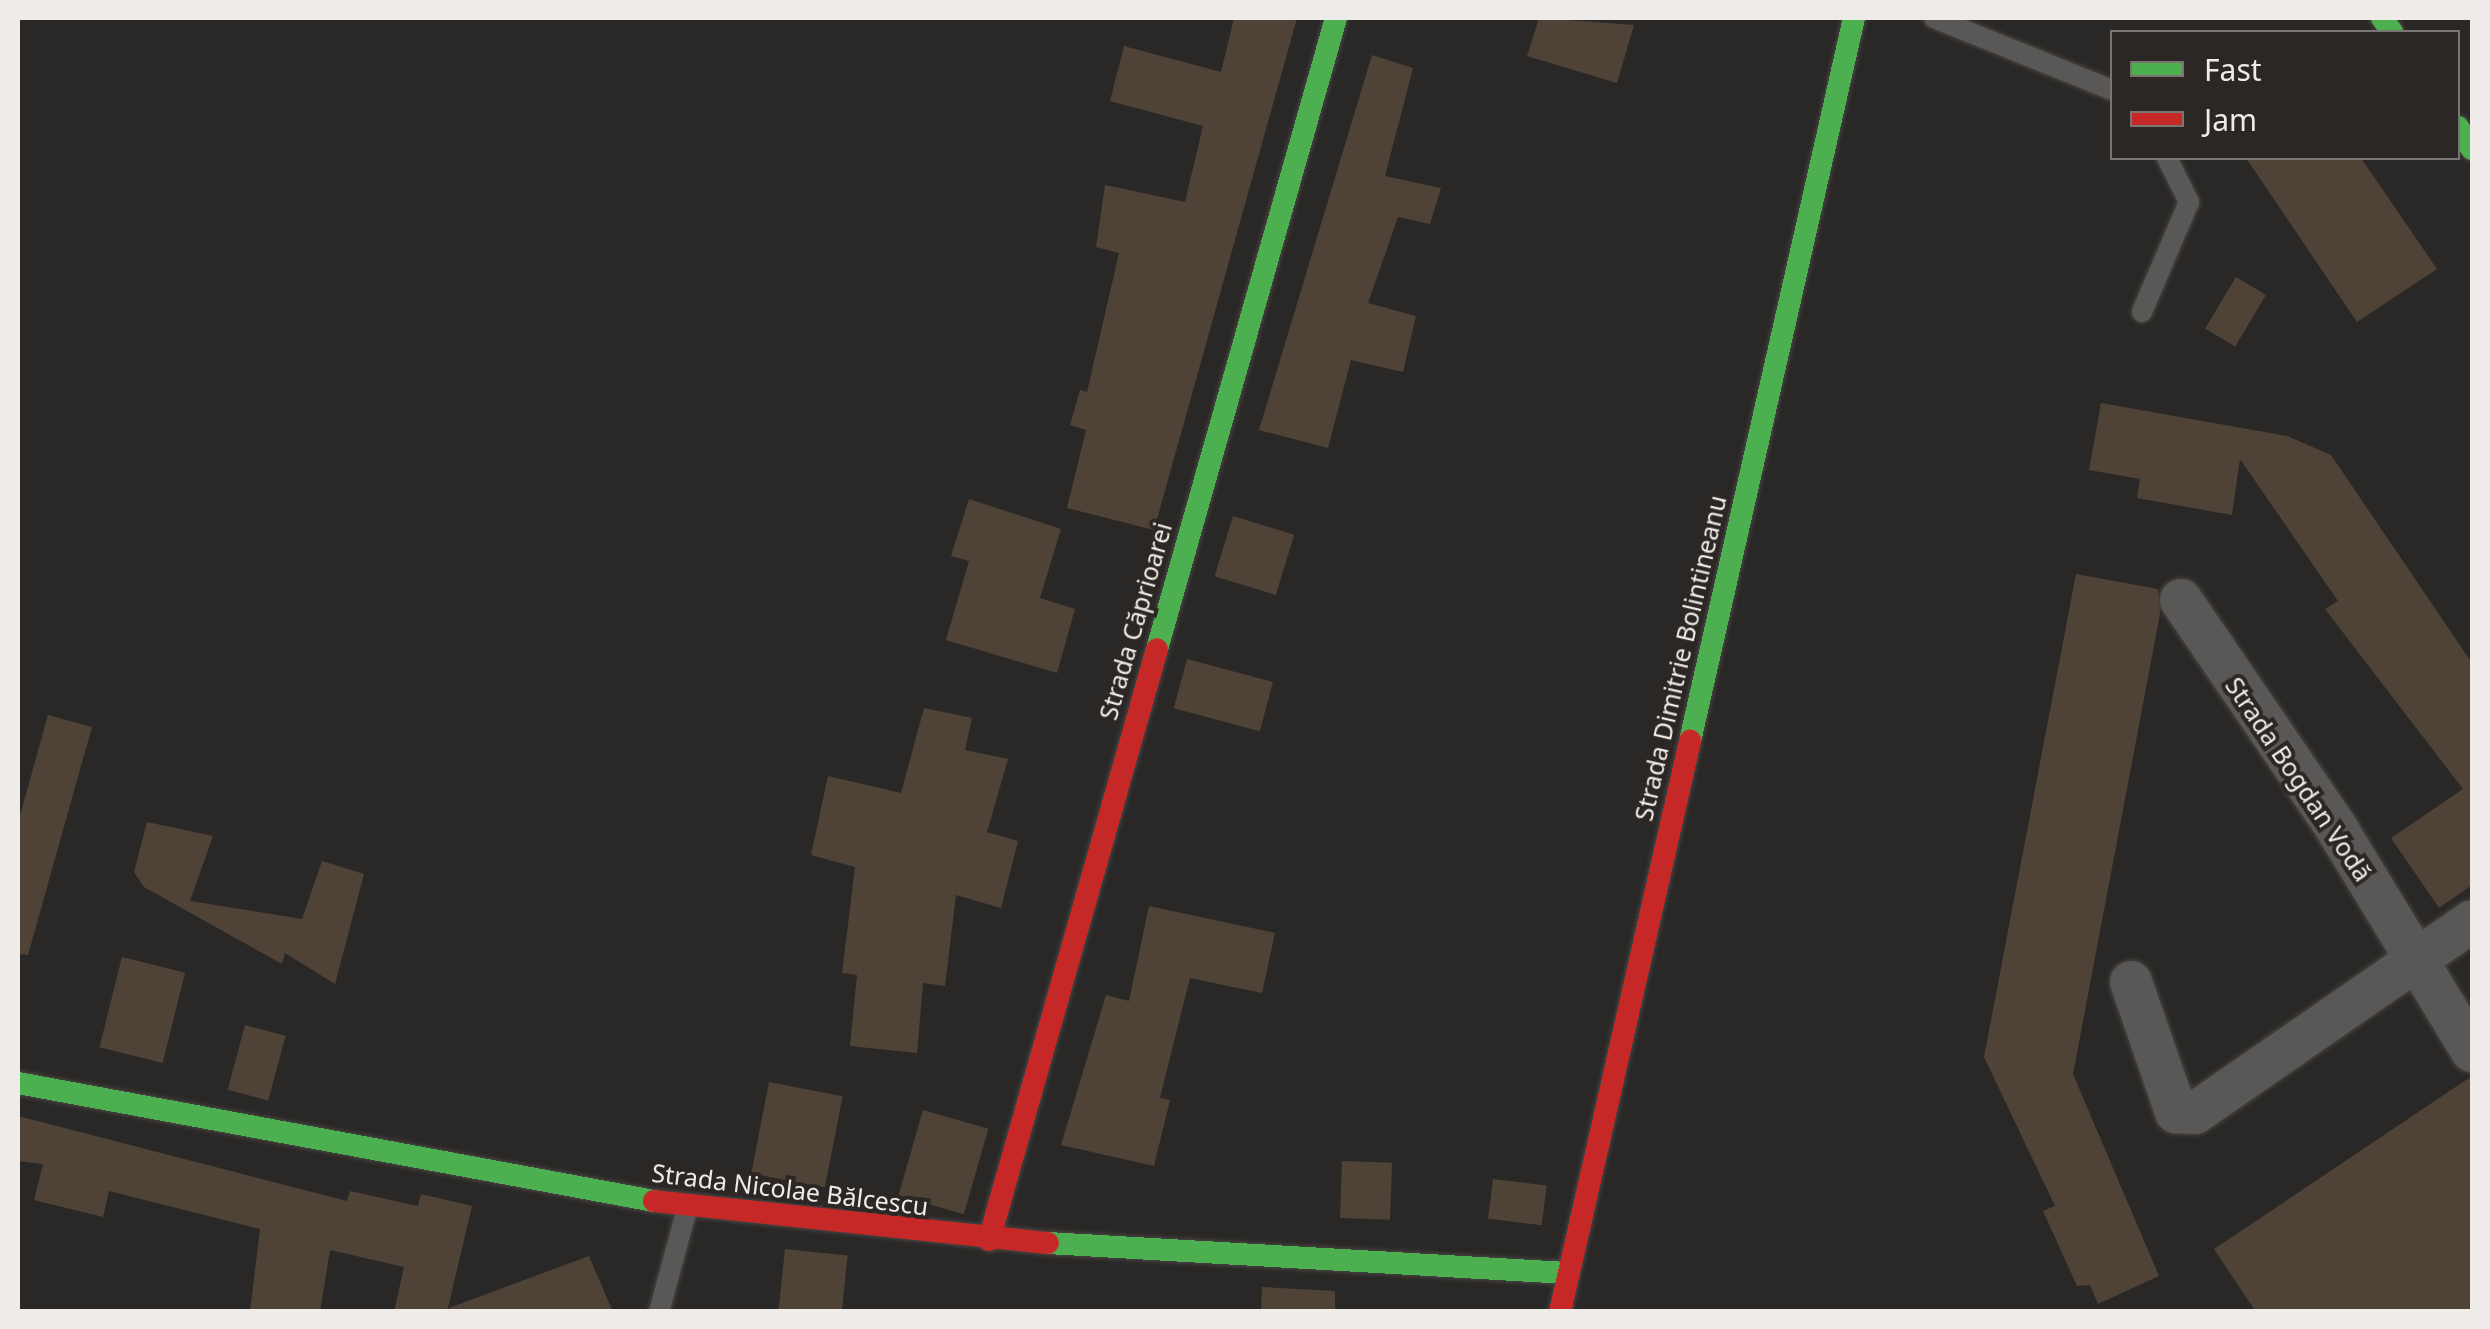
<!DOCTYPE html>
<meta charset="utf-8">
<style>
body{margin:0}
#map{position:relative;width:2490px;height:1329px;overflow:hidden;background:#2a2826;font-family:"Noto Sans",sans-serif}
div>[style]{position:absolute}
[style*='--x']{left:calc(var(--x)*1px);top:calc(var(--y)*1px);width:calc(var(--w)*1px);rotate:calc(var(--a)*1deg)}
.building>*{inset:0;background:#4f4338;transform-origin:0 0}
.roads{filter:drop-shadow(0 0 2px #474543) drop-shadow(0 0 2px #474543)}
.lane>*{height:20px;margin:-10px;padding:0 10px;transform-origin:10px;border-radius:10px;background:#5a5856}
.street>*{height:42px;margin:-21px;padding:0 21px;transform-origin:21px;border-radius:21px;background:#5a5856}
.fast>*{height:22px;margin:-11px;padding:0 11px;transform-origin:11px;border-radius:11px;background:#4caf50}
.jam>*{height:22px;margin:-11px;padding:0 11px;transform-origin:11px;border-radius:11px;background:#c62828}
span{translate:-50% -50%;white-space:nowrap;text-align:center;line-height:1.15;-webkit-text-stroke:8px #2c2724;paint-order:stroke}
.street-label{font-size:25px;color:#eeebe8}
.frame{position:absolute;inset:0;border:20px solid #eeebe8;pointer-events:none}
.legend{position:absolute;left:2110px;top:30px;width:350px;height:130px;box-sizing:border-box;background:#2c2724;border:2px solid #7a7572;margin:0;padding:12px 18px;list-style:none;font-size:30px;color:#eeebe8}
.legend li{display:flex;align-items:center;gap:20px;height:50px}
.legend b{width:50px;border:2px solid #7a7572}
</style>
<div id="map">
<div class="building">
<i style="clip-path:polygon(1234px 18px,1297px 18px,1154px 530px,1067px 508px,1086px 430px,1070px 425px,1080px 390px,1087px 392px,1119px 253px,1096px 247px,1105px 185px,1185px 202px,1203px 126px,1110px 101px,1124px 46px,1221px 72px)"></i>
<i style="clip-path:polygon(1539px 18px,1634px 25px,1617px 83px,1527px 56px)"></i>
<i style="clip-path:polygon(1372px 55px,1413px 68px,1385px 176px,1441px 188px,1430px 224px,1398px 217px,1368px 303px,1416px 316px,1403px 372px,1351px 360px,1328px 448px,1259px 430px)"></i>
<i style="clip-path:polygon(2246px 158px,2361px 158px,2437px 269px,2357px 322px)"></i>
<i style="left:2236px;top:277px;width:35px;height:60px;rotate:31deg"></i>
<i style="clip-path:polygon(2101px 403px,2287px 436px,2331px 455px,2472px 663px,2472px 885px,2439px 908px,2391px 838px,2463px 789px,2325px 609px,2338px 601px,2240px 459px,2232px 515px,2137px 498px,2140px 479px,2089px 470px)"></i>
<i style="clip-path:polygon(969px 499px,1061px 529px,1040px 598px,1075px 609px,1057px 673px,946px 640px,969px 561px,951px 556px)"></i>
<i style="left:1233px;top:516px;width:64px;height:63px;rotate:17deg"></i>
<i style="clip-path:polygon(2076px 574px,2158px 589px,2160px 614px,2073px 1074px,2159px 1276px,2098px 1304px,2090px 1285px,2077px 1286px,2043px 1211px,2055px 1206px,1984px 1057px)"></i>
<i style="left:1187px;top:659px;width:89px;height:51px;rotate:15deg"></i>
<i style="clip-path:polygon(924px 708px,972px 718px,965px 750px,1008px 759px,987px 832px,1018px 841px,1001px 908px,956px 895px,945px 986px,923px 983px,917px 1053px,850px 1046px,857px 975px,842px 973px,855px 867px,811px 855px,828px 776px,901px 793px)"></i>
<i style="clip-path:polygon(48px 715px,92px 727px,28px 955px,18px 954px,18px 823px)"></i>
<i style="clip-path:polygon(147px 822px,213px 836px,190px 901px,302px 919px,322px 861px,364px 874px,335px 984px,285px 953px,282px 964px,144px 887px,134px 872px)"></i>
<i style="clip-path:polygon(1149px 906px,1275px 933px,1262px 993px,1190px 978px,1160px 1098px,1170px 1100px,1154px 1166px,1061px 1145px,1106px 995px,1129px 1001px)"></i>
<i style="left:122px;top:957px;width:65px;height:93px;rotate:14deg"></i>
<i style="left:245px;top:1025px;width:42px;height:67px;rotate:15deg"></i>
<i style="clip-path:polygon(2472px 1076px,2472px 1312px,2256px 1312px,2214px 1249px)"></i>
<i style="left:769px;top:1082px;width:75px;height:93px;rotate:11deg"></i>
<i style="left:923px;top:1110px;width:68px;height:89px;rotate:16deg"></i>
<i style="clip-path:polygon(18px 1116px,347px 1201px,350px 1191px,418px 1206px,421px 1194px,472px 1206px,447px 1312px,394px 1312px,404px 1267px,330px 1250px,320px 1312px,250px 1312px,260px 1229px,109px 1191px,103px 1217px,34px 1200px,43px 1164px,18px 1161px)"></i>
<i style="left:1342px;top:1161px;width:50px;height:57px;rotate:2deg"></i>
<i style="left:1493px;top:1179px;width:54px;height:40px;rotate:7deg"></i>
<i style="left:785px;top:1249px;width:63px;height:63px;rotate:6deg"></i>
<i style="clip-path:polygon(589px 1256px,613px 1312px,450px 1312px,449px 1308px)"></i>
<i style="clip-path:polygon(1262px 1287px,1335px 1291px,1335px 1312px,1261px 1312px)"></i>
</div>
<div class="roads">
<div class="lane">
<i style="--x:1934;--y:18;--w:192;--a:22"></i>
<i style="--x:2142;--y:312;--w:120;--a:-66.9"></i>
<i style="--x:2189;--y:202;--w:49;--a:-116.6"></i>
<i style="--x:659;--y:1312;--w:107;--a:-74.8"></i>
</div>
<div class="street">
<i style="--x:2181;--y:600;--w:277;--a:55.7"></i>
<i style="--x:2337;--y:829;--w:260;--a:58.7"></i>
<i style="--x:2131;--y:982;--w:138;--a:70.9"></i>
<i style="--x:2176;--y:1112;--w:19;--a:3"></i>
<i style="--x:2195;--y:1113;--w:337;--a:-34.7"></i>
</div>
<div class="fast">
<i style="--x:2382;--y:18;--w:17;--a:54"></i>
<i style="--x:2458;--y:127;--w:26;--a:58"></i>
<i style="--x:1157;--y:649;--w:656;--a:-74.16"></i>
<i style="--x:1690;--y:741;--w:741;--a:-77.22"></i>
<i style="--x:18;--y:1083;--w:647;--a:10.51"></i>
<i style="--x:1048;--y:1243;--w:519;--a:3.31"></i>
</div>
<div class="jam">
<i style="--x:654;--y:1201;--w:396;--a:6.1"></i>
<i style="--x:989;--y:1240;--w:614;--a:-74.13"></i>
<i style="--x:1560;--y:1312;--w:586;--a:-77.17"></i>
</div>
</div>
<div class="street-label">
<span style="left:1135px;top:621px;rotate:-74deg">Strada Căprioarei</span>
<span style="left:1680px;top:658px;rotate:-77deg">Strada Dimitrie Bolintineanu</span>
<span style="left:2299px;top:779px;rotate:56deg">Strada Bogdan Vodă</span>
<span style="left:790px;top:1189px;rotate:7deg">Strada Nicolae Bălcescu</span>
</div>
<div class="frame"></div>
<ul class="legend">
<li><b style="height:12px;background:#4caf50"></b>Fast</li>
<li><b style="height:12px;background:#c62828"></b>Jam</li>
</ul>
</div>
